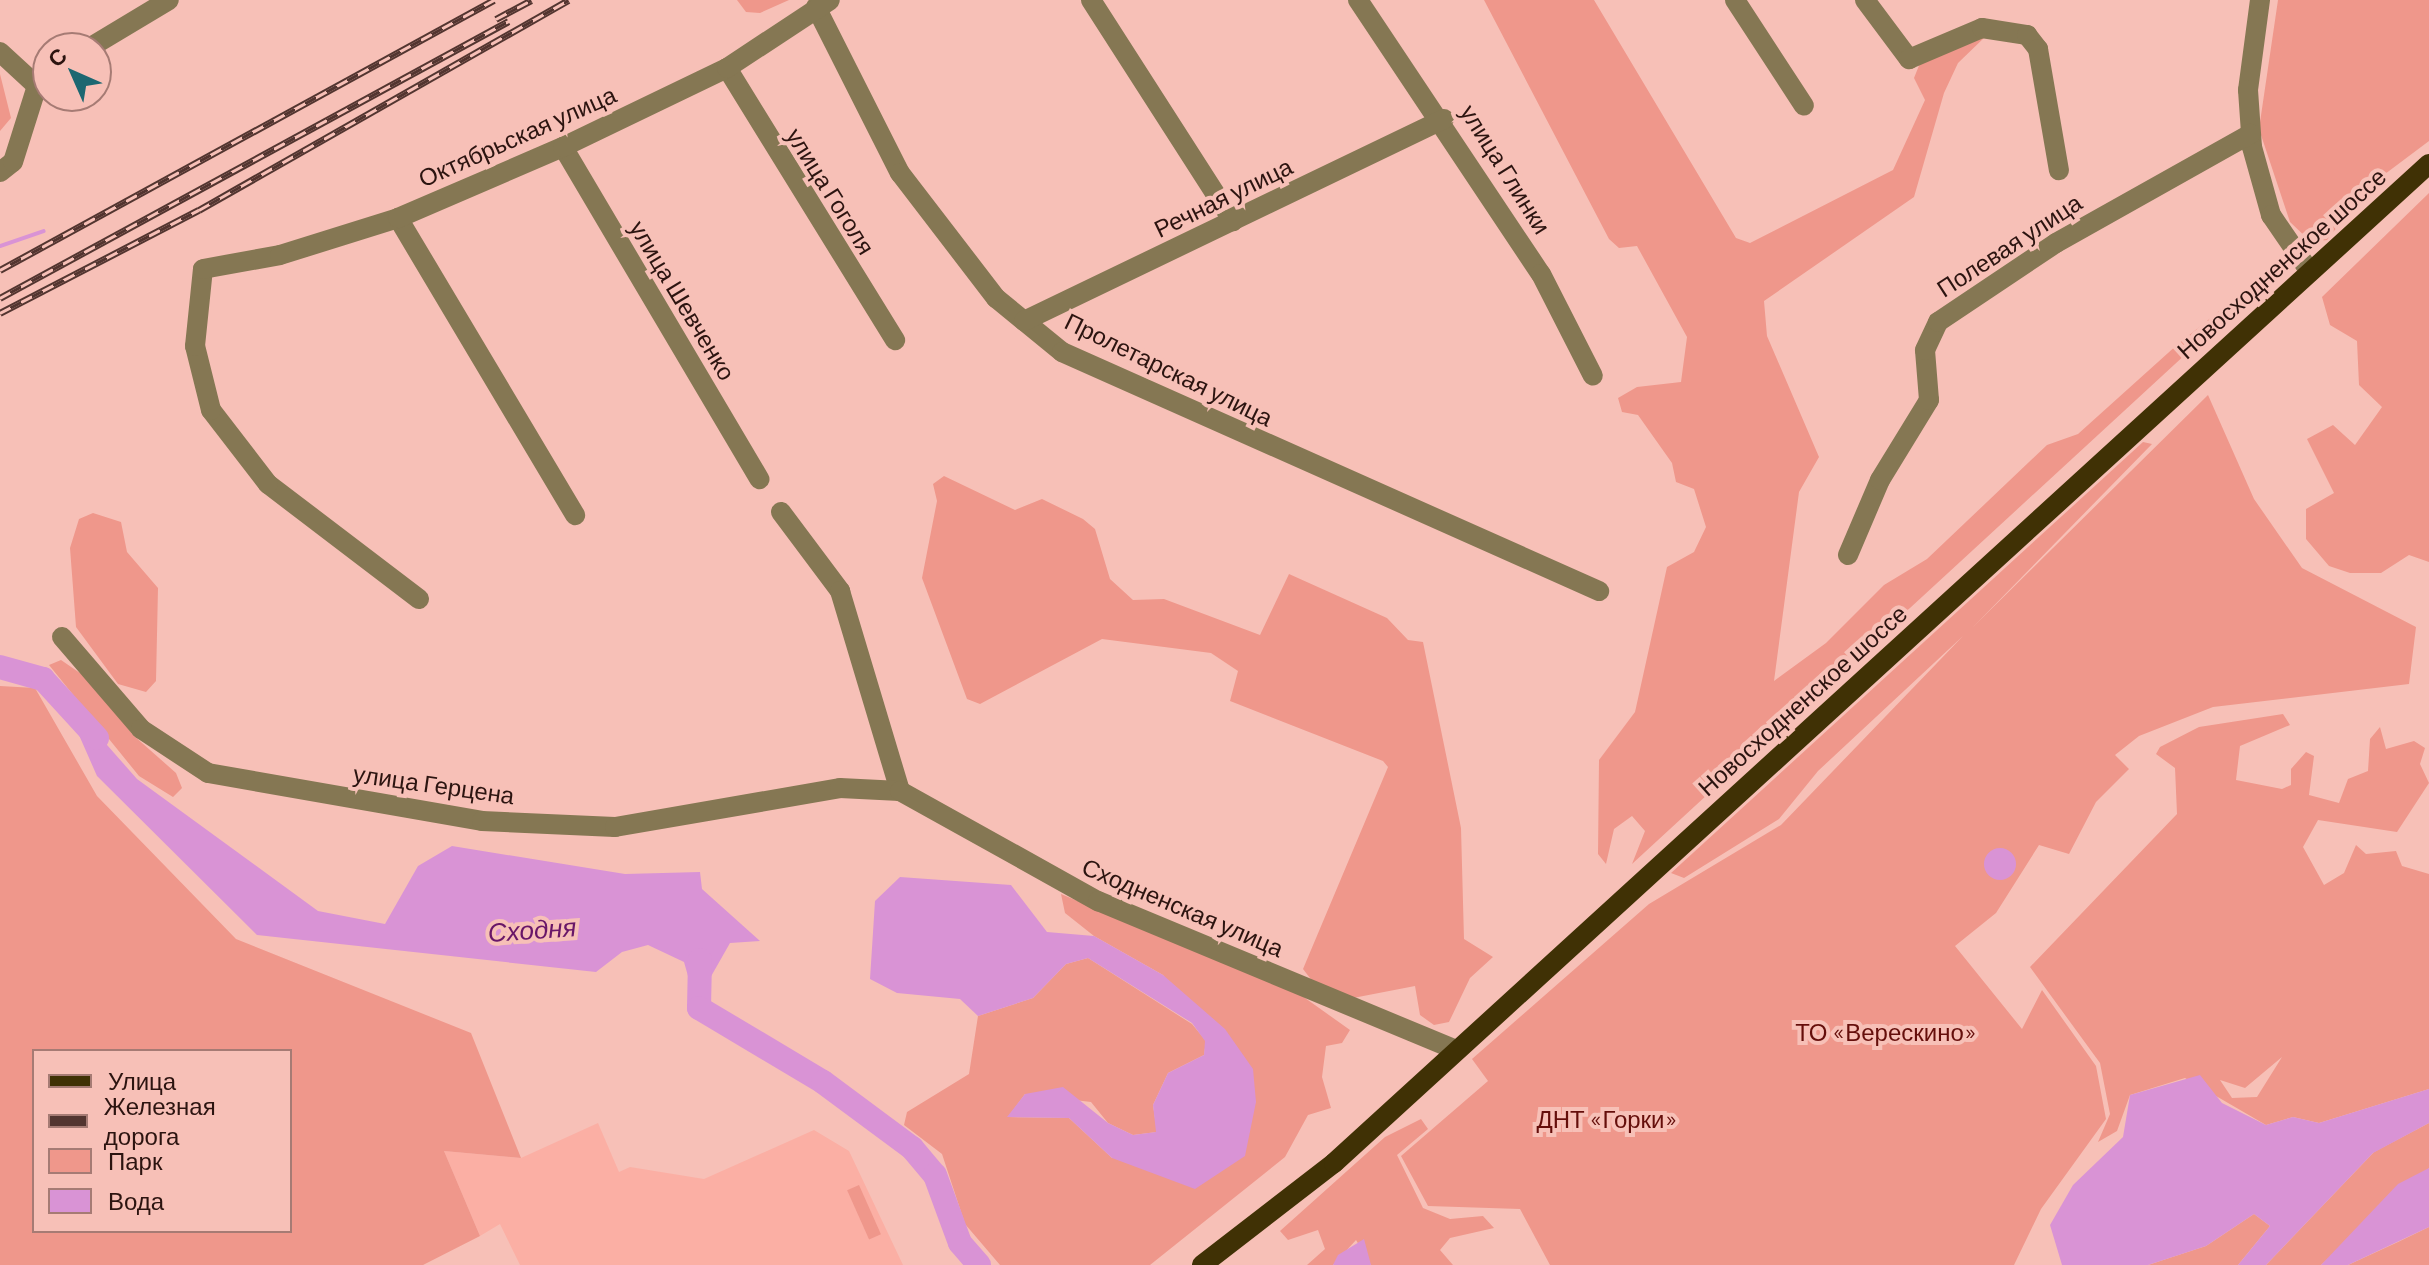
<!DOCTYPE html>
<meta charset="utf-8">
<style>
body{margin:0}
#map{position:relative;width:2429px;height:1265px;overflow:hidden;background:#f7c0b7;font-family:Barlow,sans-serif}
div>[style]{position:absolute}
[style*='--x']{left:calc(var(--x)*1px);top:calc(var(--y)*1px);width:calc(var(--w)*1px);rotate:calc(var(--a)*1deg)}
.built>*{inset:0;background:#fbafa4}
.green>*{inset:0;background:#ef978b;transform-origin:0 0}
.water>*{inset:0;background:#d993d5}
.round{border-radius:50%}
.stream>*{height:4px;margin:-2px;padding:0 2px;transform-origin:2px;border-radius:2px;background:#d993d5}
.river>*{height:24px;margin:-12px;padding:0 12px;transform-origin:12px;border-radius:12px;background:#d993d5}
.minor>*{height:20px;margin:-10px;padding:0 10px;transform-origin:10px;border-radius:10px;background:#857753}
.major>*{height:20px;margin:-10px;padding:0 10px;transform-origin:10px;border-radius:10px;background:#403105}
.rail>*{height:7px;margin-top:-3.5px;transform-origin:0;background:repeating-linear-gradient(90deg,#f7c0b7 0 12px,#533530 0 24px);box-sizing:border-box;border-block:2px solid #533530}
span{translate:-50% -50%;white-space:nowrap;text-align:center;line-height:1.15;-webkit-text-stroke:8px #f7c0b7;paint-order:stroke}
.street-label{font-size:24px;color:#2c1410}
.park-label{font-size:24px;color:#650e0b}
.water-label{font-size:26px;color:#691668;font-style:italic}
.legend{position:absolute;left:32px;top:1049px;width:260px;height:184px;box-sizing:border-box;background:#f7c0b7;border:2px solid #a67b74;margin:0;padding:10px 14px;list-style:none;font-size:24px;color:#2c1410}
.legend li{display:flex;align-items:center;gap:16px;height:40px}
.legend b{width:40px;border:2px solid #a67b74}
.north{position:absolute;left:32px;top:32px;width:80px;height:80px;box-sizing:border-box;background:#f7c0b7;border:2px solid #a67b74;border-radius:50%;rotate:315deg;font-size:22px;font-weight:700;line-height:32px;text-align:center;color:#2c1410}
.north::after{content:'';display:block;margin:auto;width:28px;height:36px;background:#1c6771;clip-path:polygon(50% 0,100% 100%,50% 72%,0 100%)}
</style>
<div id="map">
<div class="built">
<i style="clip-path:polygon(598px 1123px,619px 1172px,630px 1167px,704px 1179px,814px 1130px,849px 1151px,903px 1265px,520px 1265px,500px 1224px,480px 1236px,444px 1151px,521px 1158px)"></i>
</div>
<div class="green">
<i style="clip-path:polygon(737px 0,789px 0,760px 13px,746px 12px)"></i>
<i style="clip-path:polygon(1484px 0,1594px 0,1736px 238px,1750px 243px,1893px 170px,1925px 100px,1914px 78px,1920px 63px,1986px 36px,1958px 63px,1944px 93px,1914px 197px,1764px 301px,1767px 336px,1819px 457px,1799px 492px,1774px 681px,1826px 643px,1884px 585px,1927px 559px,2047px 445px,2078px 434px,2178px 344px,2232px 301px,2238px 306px,1632px 864px,1645px 831px,1632px 816px,1614px 829px,1606px 864px,1598px 854px,1599px 760px,1635px 712px,1667px 567px,1694px 552px,1706px 527px,1694px 489px,1676px 482px,1672px 463px,1638px 415px,1622px 412px,1618px 398px,1637px 387px,1681px 382px,1687px 337px,1637px 246px,1619px 248px,1609px 239px)"></i>
<i style="clip-path:polygon(2278px 0,2429px 0,2429px 141px,2369px 186px,2327px 240px,2311px 242px,2290px 222px,2259px 129px)"></i>
<i style="clip-path:polygon(0 74px,11px 118px,0 131px)"></i>
<i style="clip-path:polygon(2429px 193px,2429px 562px,2409px 555px,2381px 573px,2350px 573px,2329px 566px,2306px 539px,2306px 509px,2334px 493px,2307px 439px,2333px 425px,2355px 445px,2382px 407px,2359px 385px,2357px 341px,2330px 325px,2322px 297px)"></i>
<i style="clip-path:polygon(2208px 395px,2254px 499px,2302px 568px,2416px 627px,2409px 684px,2213px 707px,2139px 736px,2115px 755px,2129px 769px,2096px 802px,2069px 854px,2039px 845px,1996px 913px,1955px 946px,2022px 1029px,2042px 990px,2096px 1066px,2106px 1119px,2041px 1209px,2014px 1265px,1550px 1265px,1520px 1209px,1428px 1206px,1401px 1156px,1488px 1081px,1472px 1059px,1649px 904px,1781px 825px,1963px 636px,1818px 771px,1779px 819px,1684px 878px,1671px 873px,2143px 442px,2152px 444px,1973px 627px)"></i>
<i style="clip-path:polygon(944px 476px,1015px 510px,1042px 499px,1083px 519px,1095px 529px,1110px 579px,1133px 600px,1164px 599px,1260px 635px,1289px 574px,1387px 618px,1408px 640px,1423px 642px,1461px 828px,1464px 939px,1493px 957px,1470px 978px,1449px 1022px,1434px 1025px,1420px 1015px,1415px 986px,1353px 998px,1313px 982px,1303px 969px,1388px 767px,1383px 761px,1230px 701px,1238px 671px,1211px 653px,1102px 639px,980px 704px,967px 699px,922px 578px,937px 501px,933px 484px)"></i>
<i style="clip-path:polygon(93px 513px,121px 522px,127px 552px,158px 588px,156px 681px,146px 692px,118px 684px,76px 627px,70px 548px,79px 519px)"></i>
<i style="clip-path:polygon(61px 660px,93px 682px,133px 735px,176px 773px,182px 788px,173px 797px,139px 776px,49px 665px)"></i>
<i style="clip-path:polygon(evenodd,0 686px,35px 688px,97px 796px,236px 939px,471px 1033px,521px 1158px,444px 1151px,480px 1236px,423px 1265px,0 1265px,0 686px,34px 1051px,290px 1051px,290px 1231px,34px 1231px,34px 1051px)"></i>
<i style="clip-path:polygon(evenodd,2283px 714px,2290px 725px,2240px 746px,2236px 780px,2282px 789px,2291px 785px,2291px 769px,2306px 752px,2314px 756px,2309px 795px,2339px 803px,2348px 779px,2368px 771px,2370px 739px,2380px 727px,2386px 749px,2414px 741px,2425px 748px,2420px 764px,2429px 783px,2397px 832px,2318px 820px,2303px 847px,2324px 885px,2344px 873px,2356px 845px,2366px 854px,2396px 851px,2402px 866px,2429px 874px,2429px 1089px,2319px 1123px,2293px 1117px,2266px 1125px,2185px 1078px,2130px 1095px,2117px 1131px,2098px 1142px,2110px 1114px,2100px 1063px,2030px 967px,2177px 814px,2175px 768px,2156px 754px,2160px 747px,2199px 727px,2283px 714px,2282px 1057px,2257px 1097px,2232px 1098px,2220px 1080px,2245px 1088px,2282px 1057px)"></i>
<i style="clip-path:polygon(1061px 894px,1298px 993px,1350px 1030px,1342px 1043px,1326px 1046px,1322px 1077px,1331px 1108px,1308px 1115px,1285px 1157px,1150px 1265px,1000px 1265px,965px 1224px,942px 1154px,904px 1125px,907px 1112px,969px 1074px,978px 1016px,1033px 998px,1066px 964px,1088px 958px,1192px 1024px,1206px 1041px,1204px 1055px,1168px 1073px,1153px 1105px,1157px 1132px,1133px 1135px,1108px 1123px,1091px 1102px,1025px 1094px,1008px 1117px,1069px 1118px,1112px 1158px,1256px 1102px,1163px 975px,1094px 936px,1065px 913px)"></i>
<i style="clip-path:polygon(1421px 1119px,1428px 1129px,1397px 1155px,1423px 1208px,1450px 1219px,1483px 1216px,1494px 1228px,1450px 1238px,1440px 1250px,1453px 1265px,1371px 1265px,1356px 1240px,1333px 1265px,1307px 1265px,1325px 1249px,1318px 1230px,1288px 1240px,1280px 1231px,1385px 1137px)"></i>
<i style="clip-path:polygon(2429px 1123px,2429px 1168px,2321px 1265px,2266px 1265px,2374px 1152px)"></i>
<i style="left:859px;top:1185px;width:54px;height:13px;rotate:66deg"></i>
<i style="clip-path:polygon(2254px 1214px,2270px 1226px,2238px 1265px,2148px 1265px,2206px 1246px)"></i>
<i style="clip-path:polygon(2429px 1227px,2429px 1265px,2348px 1265px,2398px 1242px)"></i>
</div>
<div class="water">
<i style="clip-path:polygon(78px 712px,137px 779px,318px 911px,385px 924px,418px 866px,452px 846px,625px 874px,700px 872px,702px 889px,760px 941px,730px 943px,701px 994px,692px 990px,684px 962px,648px 945px,622px 952px,596px 972px,257px 935px,97px 776px,75px 726px)"></i>
<i class="round" style="left:1984px;top:848px;width:32px;height:32px"></i>
<i style="clip-path:polygon(900px 877px,1011px 885px,1047px 932px,1094px 936px,1163px 975px,1225px 1029px,1253px 1069px,1256px 1102px,1245px 1156px,1195px 1189px,1112px 1158px,1069px 1118px,1007px 1117px,1025px 1094px,1063px 1087px,1108px 1123px,1133px 1135px,1156px 1132px,1153px 1105px,1168px 1073px,1204px 1055px,1205px 1041px,1192px 1023px,1088px 958px,1066px 964px,1033px 998px,978px 1016px,960px 999px,897px 993px,870px 979px,875px 901px)"></i>
<i style="clip-path:polygon(2200px 1075px,2222px 1103px,2266px 1125px,2293px 1117px,2319px 1123px,2429px 1089px,2429px 1123px,2373px 1153px,2266px 1265px,2238px 1265px,2270px 1226px,2254px 1214px,2206px 1246px,2148px 1265px,2062px 1265px,2050px 1225px,2073px 1185px,2123px 1137px,2130px 1095px)"></i>
<i style="clip-path:polygon(2429px 1168px,2429px 1227px,2348px 1265px,2321px 1265px,2398px 1184px)"></i>
<i style="clip-path:polygon(1364px 1239px,1371px 1265px,1333px 1265px,1338px 1255px)"></i>
</div>
<div class="stream">
<i style="--x:0;--y:246;--w:46;--a:-18.8"></i>
</div>
<div class="river">
<i style="--x:0;--y:667;--w:45;--a:15.6"></i>
<i style="--x:43;--y:679;--w:80;--a:47.5"></i>
<i style="--x:700;--y:960;--w:48;--a:91.2"></i>
<i style="--x:699;--y:1008;--w:144;--a:30.8"></i>
<i style="--x:823;--y:1082;--w:111;--a:36.6"></i>
<i style="--x:912;--y:1148;--w:35;--a:50"></i>
<i style="--x:935;--y:1175;--w:72;--a:69.8"></i>
<i style="--x:960;--y:1243;--w:29;--a:49"></i>
</div>
<div class="minor">
<i style="--x:1091;--y:0;--w:263;--a:57.3"></i>
<i style="--x:1358;--y:0;--w:329;--a:56.3"></i>
<i style="--x:1541;--y:274;--w:114;--a:63"></i>
<i style="--x:1735;--y:0;--w:126;--a:56.9"></i>
<i style="--x:1865;--y:0;--w:74;--a:53.3"></i>
<i style="--x:1909;--y:59;--w:79;--a:-23"></i>
<i style="--x:1982;--y:28;--w:46;--a:8.8"></i>
<i style="--x:2027;--y:35;--w:18;--a:52"></i>
<i style="--x:2038;--y:49;--w:123;--a:80.2"></i>
<i style="--x:2260;--y:0;--w:91;--a:97.6"></i>
<i style="--x:2248;--y:90;--w:57;--a:86"></i>
<i style="--x:2252;--y:147;--w:71;--a:74.4"></i>
<i style="--x:2271;--y:215;--w:69;--a:55.6"></i>
<i style="--x:816;--y:7;--w:186;--a:63.2"></i>
<i style="--x:900;--y:173;--w:158;--a:52.5"></i>
<i style="--x:996;--y:298;--w:85;--a:39.3"></i>
<i style="--x:1062;--y:352;--w:588;--a:23.99"></i>
<i style="--x:89;--y:48;--w:93;--a:-31"></i>
<i style="--x:0;--y:52;--w:50;--a:42.6"></i>
<i style="--x:727;--y:68;--w:320;--a:58.3"></i>
<i style="--x:563;--y:147;--w:386;--a:59.4"></i>
<i style="--x:0;--y:172;--w:16;--a:-38"></i>
<i style="--x:13;--y:162;--w:80;--a:-72.5"></i>
<i style="--x:37;--y:86;--w:14;--a:-39"></i>
<i style="--x:398;--y:218;--w:346;--a:59.2"></i>
<i style="--x:1024;--y:321;--w:466;--a:-25.7"></i>
<i style="--x:781;--y:512;--w:99;--a:53.2"></i>
<i style="--x:840;--y:591;--w:209;--a:73.3"></i>
<i style="--x:1848;--y:555;--w:82;--a:-66.9"></i>
<i style="--x:1880;--y:480;--w:94;--a:-58.5"></i>
<i style="--x:1929;--y:400;--w:50;--a:-94.6"></i>
<i style="--x:1925;--y:350;--w:31;--a:-65"></i>
<i style="--x:1938;--y:322;--w:142;--a:-33.8"></i>
<i style="--x:2056;--y:243;--w:223;--a:-29.3"></i>
<i style="--x:419;--y:599;--w:190;--a:-142.7"></i>
<i style="--x:268;--y:484;--w:93;--a:-127.6"></i>
<i style="--x:211;--y:410;--w:66;--a:-104"></i>
<i style="--x:195;--y:346;--w:77;--a:-84.1"></i>
<i style="--x:203;--y:269;--w:78;--a:-10.3"></i>
<i style="--x:280;--y:255;--w:124;--a:-17.4"></i>
<i style="--x:398;--y:218;--w:180;--a:-23.3"></i>
<i style="--x:563;--y:147;--w:182;--a:-25.7"></i>
<i style="--x:727;--y:68;--w:123;--a:-33.4"></i>
<i style="--x:62;--y:637;--w:121;--a:49.3"></i>
<i style="--x:141;--y:729;--w:80;--a:33.3"></i>
<i style="--x:208;--y:773;--w:278;--a:9.9"></i>
<i style="--x:482;--y:821;--w:133;--a:2.6"></i>
<i style="--x:615;--y:827;--w:228;--a:-9.8"></i>
<i style="--x:840;--y:788;--w:60;--a:2.9"></i>
<i style="--x:900;--y:791;--w:227;--a:29.1"></i>
<i style="--x:1098;--y:901;--w:388;--a:22.6"></i>
</div>
<div class="major">
<i style="--x:1202;--y:1265;--w:167;--a:-37.7"></i>
<i style="--x:1334;--y:1163;--w:1482;--a:-42.38"></i>
</div>
<div class="rail">
<i style="--x:496;--y:19;--w:40;--a:-28"></i>
<i style="--x:0;--y:270;--w:563;--a:-28.66"></i>
<i style="--x:0;--y:298;--w:579;--a:-28.56"></i>
<i style="--x:0;--y:313;--w:224;--a:-27.4"></i>
<i style="--x:199;--y:210;--w:425;--a:-29.6"></i>
</div>
<div class="street-label">
<span style="left:517px;top:136px;rotate:-24deg">Октябрьская улица</span>
<span style="left:1506px;top:169px;rotate:58deg">улица Глинки</span>
<span style="left:831px;top:191px;rotate:58deg">улица Гоголя</span>
<span style="left:1223px;top:197px;rotate:-26deg">Речная улица</span>
<span style="left:2009px;top:245px;rotate:-33deg">Полевая улица</span>
<span style="left:2281px;top:263px;rotate:-42deg">Новосходненское шоссе</span>
<span style="left:683px;top:300px;rotate:59deg">улица Шевченко</span>
<span style="left:1169px;top:369px;rotate:26deg">Пролетарская улица</span>
<span style="left:1802px;top:700px;rotate:-42deg">Новосходненское шоссе</span>
<span style="left:434px;top:784px;rotate:8deg">улица Герцена</span>
<span style="left:1183px;top:907px;rotate:23deg">Сходненская улица</span>
</div>
<div class="park-label">
<span style="left:1886px;top:1032px">ТО «Верескино»</span>
<span style="left:1607px;top:1119px">ДНТ «Горки»</span>
</div>
<div class="water-label">
<span style="left:532px;top:929px;rotate:-4deg">Сходня</span>
</div>
<ul class="legend">
<li><b style="height:10px;background:#403105"></b>Улица</li>
<li><b style="height:10px;background:#533530"></b>Железная дорога</li>
<li><b style="height:22px;background:#ef978b"></b>Парк</li>
<li><b style="height:22px;background:#d993d5"></b>Вода</li>
</ul>
<div class="north">С</div>
</div>
